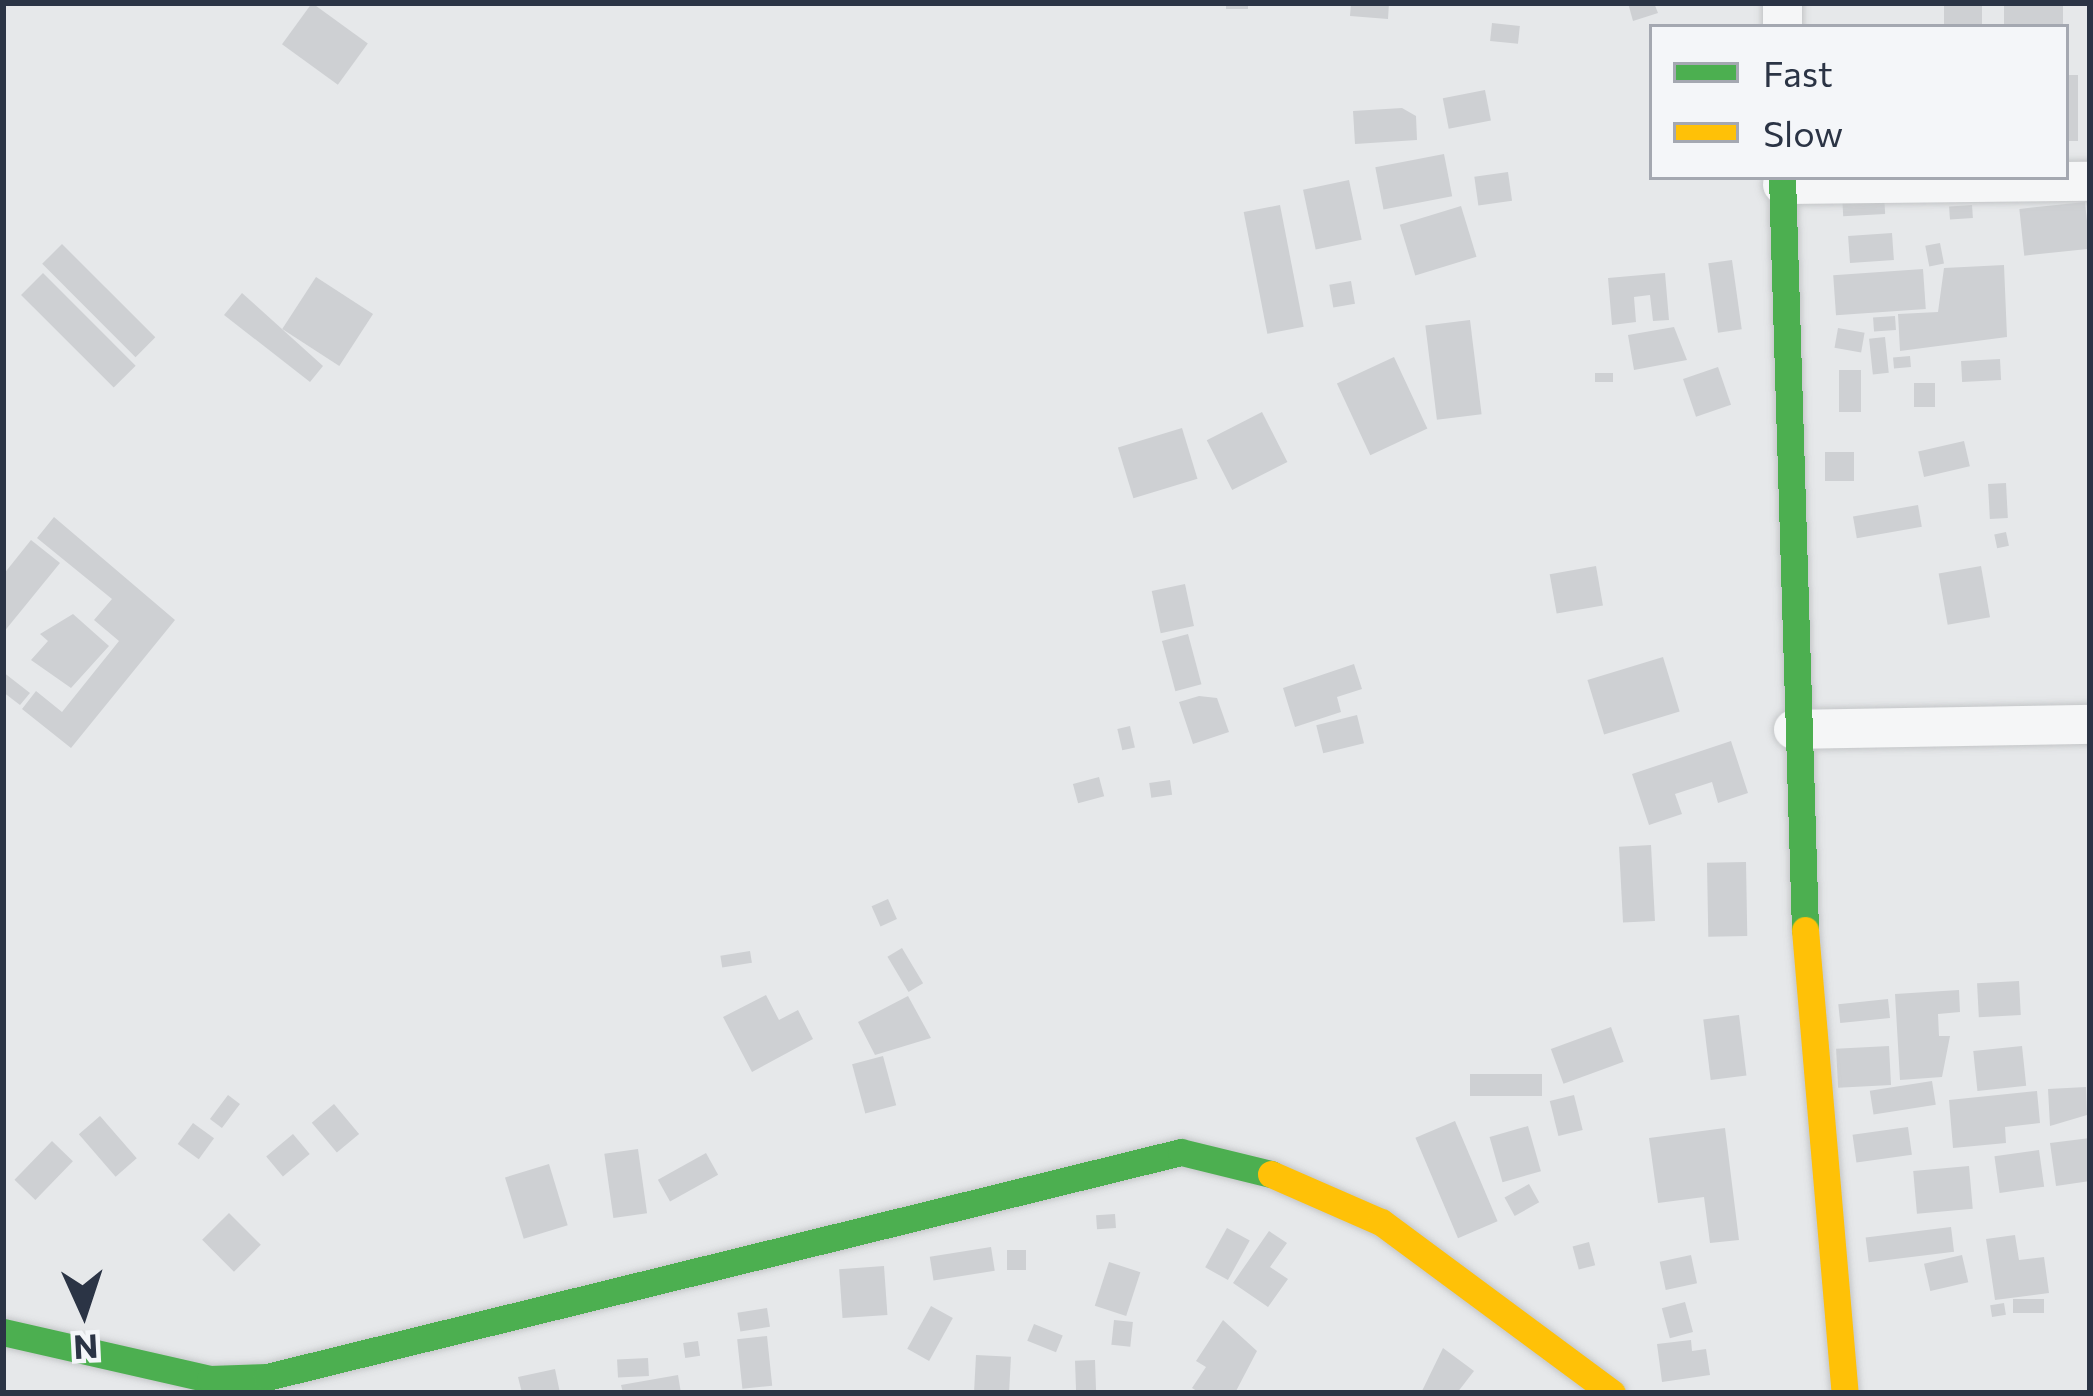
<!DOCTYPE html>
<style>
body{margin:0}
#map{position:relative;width:2093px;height:1396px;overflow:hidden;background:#e6e8ea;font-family:Commissioner,sans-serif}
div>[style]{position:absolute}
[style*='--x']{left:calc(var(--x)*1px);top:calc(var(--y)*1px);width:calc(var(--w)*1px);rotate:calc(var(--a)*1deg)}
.building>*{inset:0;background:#ced0d3;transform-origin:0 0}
.roads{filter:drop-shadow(0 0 3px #c4c6c8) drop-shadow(0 0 3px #c4c6c8)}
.street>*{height:39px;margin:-19.5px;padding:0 19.5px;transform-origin:19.5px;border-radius:19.5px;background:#f5f6f7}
.fast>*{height:27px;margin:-13.5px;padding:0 13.5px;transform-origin:13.5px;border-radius:13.5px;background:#4caf50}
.slow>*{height:27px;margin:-13.5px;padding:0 13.5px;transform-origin:13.5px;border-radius:13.5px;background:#ffc107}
span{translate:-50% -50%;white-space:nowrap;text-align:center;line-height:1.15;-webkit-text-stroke:10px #f4f6f9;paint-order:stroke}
.frame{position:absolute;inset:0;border:6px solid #2b3445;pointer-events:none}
.legend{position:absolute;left:1649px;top:24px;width:420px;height:156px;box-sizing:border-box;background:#f4f6f9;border:3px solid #a4a8b1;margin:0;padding:15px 21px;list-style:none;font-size:36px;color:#2b3445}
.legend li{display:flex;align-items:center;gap:24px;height:60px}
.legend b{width:60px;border:3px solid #a4a8b1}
.north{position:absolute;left:24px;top:1252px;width:120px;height:120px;-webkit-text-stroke:9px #f4f6f9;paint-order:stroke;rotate:177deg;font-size:33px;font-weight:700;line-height:48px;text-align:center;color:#2b3445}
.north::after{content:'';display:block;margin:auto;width:42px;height:54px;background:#2b3445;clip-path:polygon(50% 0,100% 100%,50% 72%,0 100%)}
</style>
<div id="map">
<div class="building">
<i style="left:312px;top:3px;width:69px;height:51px;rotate:36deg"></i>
<i style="left:1226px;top:3px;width:22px;height:6px"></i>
<i style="clip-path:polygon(1351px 3px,1389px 3px,1388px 19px,1350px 16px)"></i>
<i style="clip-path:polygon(1628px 3px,1654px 3px,1658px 13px,1633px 21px)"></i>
<i style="left:1944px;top:3px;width:38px;height:24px"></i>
<i style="left:2004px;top:3px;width:59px;height:24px"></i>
<i style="left:1492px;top:23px;width:28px;height:18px;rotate:6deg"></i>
<i style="left:2066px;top:75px;width:12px;height:66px"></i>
<i style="left:1485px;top:90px;width:31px;height:43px;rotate:79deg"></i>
<i style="clip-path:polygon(1402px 108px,1416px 116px,1417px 140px,1355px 144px,1353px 111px)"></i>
<i style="left:1444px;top:154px;width:43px;height:70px;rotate:79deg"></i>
<i style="left:1508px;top:172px;width:29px;height:34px;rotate:82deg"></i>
<i style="left:1349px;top:180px;width:61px;height:47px;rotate:78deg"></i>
<i style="left:1884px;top:192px;width:22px;height:42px;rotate:87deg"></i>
<i style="left:2085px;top:202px;width:47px;height:66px;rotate:84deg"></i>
<i style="left:1280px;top:205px;width:124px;height:37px;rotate:79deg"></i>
<i style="left:1972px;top:205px;width:13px;height:23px;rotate:86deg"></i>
<i style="left:1461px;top:206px;width:53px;height:64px;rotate:73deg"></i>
<i style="left:1892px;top:233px;width:27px;height:44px;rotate:86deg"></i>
<i style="left:1940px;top:243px;width:21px;height:15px;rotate:79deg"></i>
<i style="left:62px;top:244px;width:132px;height:28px;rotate:45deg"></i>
<i style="left:1732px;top:260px;width:70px;height:24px;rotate:82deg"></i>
<i style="clip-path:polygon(2004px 265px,2007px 337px,1900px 351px,1898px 314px,1938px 312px,1944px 268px)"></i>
<i style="left:1923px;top:269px;width:40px;height:90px;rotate:86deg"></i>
<i style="left:43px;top:273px;width:131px;height:31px;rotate:45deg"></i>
<i style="clip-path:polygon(1665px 273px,1669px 320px,1653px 321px,1650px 295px,1634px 297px,1636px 322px,1612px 325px,1608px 278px)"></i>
<i style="left:316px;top:277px;width:68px;height:62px;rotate:33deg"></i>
<i style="left:1351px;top:281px;width:23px;height:22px;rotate:80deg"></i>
<i style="clip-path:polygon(242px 293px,323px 366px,310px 382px,224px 315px)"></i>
<i style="left:1895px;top:316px;width:14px;height:22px;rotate:86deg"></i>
<i style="left:1470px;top:320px;width:95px;height:45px;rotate:83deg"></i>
<i style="clip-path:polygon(1674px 327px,1687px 360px,1634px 370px,1628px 335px)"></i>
<i style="left:1838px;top:328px;width:27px;height:20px;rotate:10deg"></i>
<i style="left:1885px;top:337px;width:36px;height:16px;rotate:84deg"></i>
<i style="left:1910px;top:356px;width:11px;height:17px;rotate:85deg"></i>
<i style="left:1394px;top:357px;width:79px;height:63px;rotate:65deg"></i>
<i style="left:2000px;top:359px;width:21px;height:39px;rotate:87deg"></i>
<i style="left:1718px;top:367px;width:40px;height:37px;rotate:71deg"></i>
<i style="left:1839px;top:370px;width:22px;height:42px"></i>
<i style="left:1595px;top:373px;width:18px;height:9px"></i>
<i style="left:1914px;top:383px;width:21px;height:24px"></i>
<i style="left:1262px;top:412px;width:56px;height:62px;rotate:63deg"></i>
<i style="left:1182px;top:428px;width:53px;height:67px;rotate:73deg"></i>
<i style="left:1964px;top:441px;width:26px;height:47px;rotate:77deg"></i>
<i style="left:1825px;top:452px;width:29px;height:29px"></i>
<i style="left:2006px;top:483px;width:35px;height:18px;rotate:87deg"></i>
<i style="left:1918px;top:505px;width:22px;height:66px;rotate:80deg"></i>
<i style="clip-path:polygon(54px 517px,175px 620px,71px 748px,22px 709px,36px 691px,62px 712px,119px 641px,94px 620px,112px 599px,37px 538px)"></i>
<i style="left:2006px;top:532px;width:14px;height:12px;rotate:78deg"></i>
<i style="clip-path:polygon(31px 540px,60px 563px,3px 633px,3px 575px)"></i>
<i style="left:1596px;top:566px;width:40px;height:47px;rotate:80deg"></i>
<i style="left:1981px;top:566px;width:52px;height:43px;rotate:80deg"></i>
<i style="left:1185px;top:584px;width:43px;height:34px;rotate:78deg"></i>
<i style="clip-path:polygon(73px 614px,109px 646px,71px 688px,31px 660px,48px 641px,40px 634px)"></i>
<i style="left:1188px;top:634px;width:52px;height:27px;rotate:75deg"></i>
<i style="left:1663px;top:657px;width:57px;height:79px;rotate:73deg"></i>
<i style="clip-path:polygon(1354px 664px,1362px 689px,1337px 697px,1341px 712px,1295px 727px,1283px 688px)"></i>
<i style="clip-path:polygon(3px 672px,30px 693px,20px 705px,3px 692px)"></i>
<i style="clip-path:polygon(1199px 696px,1217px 698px,1229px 732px,1193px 744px,1179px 702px)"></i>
<i style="left:1357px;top:715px;width:29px;height:42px;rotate:76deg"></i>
<i style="left:1130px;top:726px;width:22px;height:13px;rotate:77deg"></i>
<i style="clip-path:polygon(1731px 741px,1748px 793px,1718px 803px,1712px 782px,1675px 794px,1682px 814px,1649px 825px,1632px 774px)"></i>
<i style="left:1099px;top:777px;width:20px;height:27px;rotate:75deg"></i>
<i style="left:1170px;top:780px;width:15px;height:21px;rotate:82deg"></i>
<i style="left:1651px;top:845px;width:76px;height:32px;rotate:87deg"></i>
<i style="left:1746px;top:862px;width:74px;height:39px;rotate:89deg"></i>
<i style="left:888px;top:899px;width:22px;height:18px;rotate:66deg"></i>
<i style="left:902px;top:948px;width:41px;height:17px;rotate:59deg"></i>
<i style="left:750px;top:951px;width:12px;height:30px;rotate:81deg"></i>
<i style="left:2019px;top:981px;width:34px;height:42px;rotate:87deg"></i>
<i style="clip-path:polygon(1959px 990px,1960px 1012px,1938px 1014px,1939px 1036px,1950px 1036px,1942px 1077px,1900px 1080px,1895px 994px)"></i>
<i style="clip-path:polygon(766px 995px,779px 1020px,798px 1010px,813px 1039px,752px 1072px,723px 1017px)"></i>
<i style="clip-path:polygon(908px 996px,931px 1038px,875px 1055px,858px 1022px)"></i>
<i style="left:1888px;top:999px;width:19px;height:50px;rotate:84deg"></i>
<i style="left:1739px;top:1015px;width:61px;height:36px;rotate:83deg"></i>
<i style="left:1611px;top:1027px;width:37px;height:64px;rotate:70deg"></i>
<i style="left:1889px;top:1046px;width:39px;height:53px;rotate:87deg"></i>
<i style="left:2022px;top:1046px;width:40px;height:49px;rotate:84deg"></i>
<i style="left:883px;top:1056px;width:51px;height:32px;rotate:75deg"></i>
<i style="left:1542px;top:1074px;width:22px;height:72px;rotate:90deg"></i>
<i style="left:1932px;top:1081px;width:24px;height:63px;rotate:81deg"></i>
<i style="clip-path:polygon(2086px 1087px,2087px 1115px,2050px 1126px,2048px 1089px)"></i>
<i style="clip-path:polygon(2037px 1091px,2040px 1123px,2005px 1127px,2006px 1143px,1953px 1148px,1949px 1100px)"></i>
<i style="left:228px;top:1095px;width:15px;height:30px;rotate:37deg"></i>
<i style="left:1574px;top:1095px;width:36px;height:25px;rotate:76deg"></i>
<i style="left:334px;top:1104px;width:39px;height:29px;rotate:50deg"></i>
<i style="left:100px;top:1116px;width:56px;height:28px;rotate:49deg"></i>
<i style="left:1455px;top:1121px;width:109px;height:43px;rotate:67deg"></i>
<i style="left:193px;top:1123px;width:26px;height:26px;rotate:36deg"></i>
<i style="left:1528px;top:1126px;width:47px;height:40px;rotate:74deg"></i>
<i style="left:1908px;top:1127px;width:28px;height:56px;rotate:82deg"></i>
<i style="clip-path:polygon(1725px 1128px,1739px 1240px,1710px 1243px,1704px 1197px,1658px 1203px,1649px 1138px)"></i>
<i style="left:293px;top:1134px;width:26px;height:35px;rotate:50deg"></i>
<i style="clip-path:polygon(2090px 1138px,2090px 1181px,2056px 1186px,2050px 1143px)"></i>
<i style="left:52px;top:1141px;width:29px;height:54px;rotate:44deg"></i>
<i style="left:638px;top:1149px;width:65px;height:34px;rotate:82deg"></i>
<i style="left:2039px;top:1150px;width:37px;height:45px;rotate:82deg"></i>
<i style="left:706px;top:1153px;width:25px;height:55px;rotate:61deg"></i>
<i style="left:549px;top:1164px;width:64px;height:46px;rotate:73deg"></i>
<i style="left:1969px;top:1166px;width:43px;height:56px;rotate:85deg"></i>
<i style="left:1529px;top:1184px;width:21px;height:28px;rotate:61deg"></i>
<i style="left:229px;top:1213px;width:45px;height:38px;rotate:45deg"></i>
<i style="left:1115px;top:1214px;width:14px;height:19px;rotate:86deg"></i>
<i style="left:1951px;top:1227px;width:25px;height:86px;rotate:83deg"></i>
<i style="left:1227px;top:1228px;width:26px;height:45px;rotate:29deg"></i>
<i style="clip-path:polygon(1269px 1231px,1287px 1243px,1270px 1267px,1288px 1279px,1268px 1307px,1233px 1283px)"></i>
<i style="clip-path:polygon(2015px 1235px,2019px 1260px,2044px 1257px,2049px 1293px,1995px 1300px,1986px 1239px)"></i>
<i style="left:1589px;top:1242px;width:24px;height:17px;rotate:75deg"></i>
<i style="left:991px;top:1247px;width:24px;height:62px;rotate:81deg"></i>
<i style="left:1007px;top:1250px;width:19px;height:20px"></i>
<i style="left:1691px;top:1255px;width:29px;height:32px;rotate:78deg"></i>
<i style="left:1962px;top:1255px;width:28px;height:39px;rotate:77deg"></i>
<i style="left:1109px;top:1262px;width:33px;height:46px;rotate:18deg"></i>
<i style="left:884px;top:1266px;width:49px;height:45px;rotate:86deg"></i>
<i style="left:2044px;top:1299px;width:14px;height:31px;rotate:90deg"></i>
<i style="left:1685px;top:1302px;width:31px;height:24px;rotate:75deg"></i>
<i style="left:2004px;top:1303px;width:12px;height:14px;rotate:81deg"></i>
<i style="left:931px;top:1306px;width:25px;height:49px;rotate:29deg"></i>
<i style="left:767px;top:1308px;width:19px;height:30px;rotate:81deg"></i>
<i style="left:1114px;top:1320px;width:19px;height:25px;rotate:6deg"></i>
<i style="clip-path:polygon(1223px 1320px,1257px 1351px,1235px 1393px,1200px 1393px,1192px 1388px,1206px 1367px,1196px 1361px)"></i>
<i style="left:1034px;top:1324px;width:31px;height:18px;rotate:22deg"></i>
<i style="left:767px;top:1336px;width:50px;height:30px;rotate:84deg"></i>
<i style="clip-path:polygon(1691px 1340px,1692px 1351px,1706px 1349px,1710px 1375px,1662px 1382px,1657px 1344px)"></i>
<i style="left:698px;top:1341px;width:15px;height:15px;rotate:82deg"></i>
<i style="clip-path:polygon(1443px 1348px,1474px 1371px,1457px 1393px,1421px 1393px)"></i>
<i style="left:976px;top:1355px;width:35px;height:38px;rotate:3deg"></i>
<i style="left:648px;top:1358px;width:18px;height:31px;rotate:87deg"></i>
<i style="left:1095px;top:1360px;width:33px;height:20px;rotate:88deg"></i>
<i style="clip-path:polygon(555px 1369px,560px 1393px,522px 1393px,518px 1377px)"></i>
<i style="clip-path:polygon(678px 1375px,681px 1393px,623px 1393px,621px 1385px)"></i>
</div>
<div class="roads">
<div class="street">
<i style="--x:1782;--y:3;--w:24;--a:90"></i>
<i style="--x:1782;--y:184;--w:308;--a:-0.6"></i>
<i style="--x:1793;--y:729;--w:297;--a:-1"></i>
</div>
<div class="fast">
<i style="--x:1782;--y:177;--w:753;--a:88.25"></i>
<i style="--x:3;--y:1332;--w:212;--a:12.8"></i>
<i style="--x:210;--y:1379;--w:57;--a:-2"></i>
<i style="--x:267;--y:1377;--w:941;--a:-13.83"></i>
<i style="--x:1181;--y:1152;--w:93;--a:13.7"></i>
</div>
<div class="slow">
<i style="--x:1805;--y:930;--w:465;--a:85.1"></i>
<i style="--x:1271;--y:1174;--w:120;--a:23.6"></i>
<i style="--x:1381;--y:1222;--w:287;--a:36.5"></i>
</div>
</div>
<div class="frame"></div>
<ul class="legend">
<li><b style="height:15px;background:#4caf50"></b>Fast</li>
<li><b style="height:15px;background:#ffc107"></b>Slow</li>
</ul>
<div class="north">N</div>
</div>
